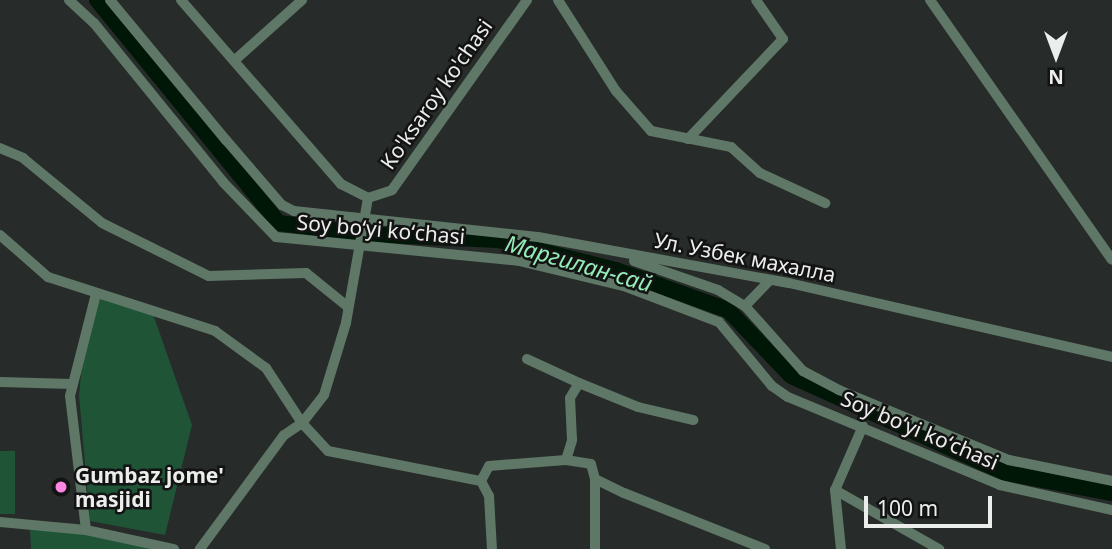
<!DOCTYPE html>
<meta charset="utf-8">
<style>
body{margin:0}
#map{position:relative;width:1112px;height:549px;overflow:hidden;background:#272b29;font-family:"Noto Sans",sans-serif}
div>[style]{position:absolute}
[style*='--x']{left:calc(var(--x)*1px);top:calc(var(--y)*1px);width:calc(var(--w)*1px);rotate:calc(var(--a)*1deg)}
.green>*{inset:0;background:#1f5436;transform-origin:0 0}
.river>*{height:16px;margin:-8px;padding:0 8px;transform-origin:8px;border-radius:8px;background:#001707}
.minor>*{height:10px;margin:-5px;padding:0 5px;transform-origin:5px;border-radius:5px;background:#5e7767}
.dots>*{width:19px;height:19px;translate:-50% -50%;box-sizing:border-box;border:4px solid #121312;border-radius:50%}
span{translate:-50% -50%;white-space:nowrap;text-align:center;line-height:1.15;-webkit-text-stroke:5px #121312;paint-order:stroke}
.street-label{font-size:21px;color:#eceeec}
.poi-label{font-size:21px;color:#eceeec;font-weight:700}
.left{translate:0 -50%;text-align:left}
.water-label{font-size:23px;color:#94ecb6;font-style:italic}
.north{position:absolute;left:1021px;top:21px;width:70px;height:70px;-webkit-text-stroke:5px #121312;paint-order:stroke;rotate:180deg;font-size:19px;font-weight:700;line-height:28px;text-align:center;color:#eceeec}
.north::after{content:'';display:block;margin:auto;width:24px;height:32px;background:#eceeec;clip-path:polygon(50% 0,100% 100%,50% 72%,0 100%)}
.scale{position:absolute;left:864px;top:496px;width:128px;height:32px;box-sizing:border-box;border:4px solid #eceeec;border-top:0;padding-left:9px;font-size:21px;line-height:24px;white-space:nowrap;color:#eceeec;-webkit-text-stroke:5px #121312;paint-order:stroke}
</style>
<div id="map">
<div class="green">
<i style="clip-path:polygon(99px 297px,153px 314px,192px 425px,165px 535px,90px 521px,79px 395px,83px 354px)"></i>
<i style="left:0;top:451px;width:15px;height:63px"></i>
<i style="clip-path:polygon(30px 529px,104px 536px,157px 549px,31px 549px)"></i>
</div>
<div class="river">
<i style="--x:97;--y:0;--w:288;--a:50.8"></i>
<i style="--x:279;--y:223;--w:84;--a:7.5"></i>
<i style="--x:362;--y:234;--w:136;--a:2.5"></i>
<i style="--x:498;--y:240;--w:122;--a:14.3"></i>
<i style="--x:616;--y:270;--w:119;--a:19.7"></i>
<i style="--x:728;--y:310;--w:91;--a:46.3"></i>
<i style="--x:791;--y:376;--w:236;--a:24.3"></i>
<i style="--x:1006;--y:473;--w:108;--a:10.7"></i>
</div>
<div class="minor">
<i style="--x:69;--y:0;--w:34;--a:43"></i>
<i style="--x:94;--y:23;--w:205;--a:50.9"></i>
<i style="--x:223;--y:182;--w:76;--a:46.1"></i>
<i style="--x:276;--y:237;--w:244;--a:5.6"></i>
<i style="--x:519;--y:261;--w:108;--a:13.4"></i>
<i style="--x:624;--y:286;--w:102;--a:20.8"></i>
<i style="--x:719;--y:322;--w:83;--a:50.4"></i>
<i style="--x:772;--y:386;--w:19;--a:35"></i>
<i style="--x:788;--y:397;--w:230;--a:22.5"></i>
<i style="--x:1000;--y:485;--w:115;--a:12.6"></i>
<i style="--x:110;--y:0;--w:182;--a:50.4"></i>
<i style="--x:226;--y:140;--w:86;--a:49.3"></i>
<i style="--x:282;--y:205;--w:13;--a:27"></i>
<i style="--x:294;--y:211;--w:245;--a:6.1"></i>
<i style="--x:538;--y:237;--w:255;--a:10.4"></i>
<i style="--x:789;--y:283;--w:331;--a:12.9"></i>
<i style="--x:181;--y:0;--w:244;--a:49"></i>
<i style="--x:341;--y:184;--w:30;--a:27"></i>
<i style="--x:368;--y:198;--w:127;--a:100"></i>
<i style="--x:346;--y:323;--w:75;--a:107"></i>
<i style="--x:324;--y:395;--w:36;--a:128"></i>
<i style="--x:302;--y:423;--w:22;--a:146"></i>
<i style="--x:284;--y:435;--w:142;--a:126.4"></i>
<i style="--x:558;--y:0;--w:108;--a:57.5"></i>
<i style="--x:616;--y:91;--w:53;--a:48.8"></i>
<i style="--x:651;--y:131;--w:82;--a:11.3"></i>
<i style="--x:731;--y:147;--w:39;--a:42"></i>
<i style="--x:760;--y:173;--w:72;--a:24.8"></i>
<i style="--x:930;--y:0;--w:317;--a:55"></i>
<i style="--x:235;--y:60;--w:90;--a:-41.8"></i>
<i style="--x:688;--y:139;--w:138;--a:-46.5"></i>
<i style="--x:783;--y:39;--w:47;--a:-124.7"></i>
<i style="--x:0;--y:148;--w:25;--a:23"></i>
<i style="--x:23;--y:158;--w:102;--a:39.4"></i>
<i style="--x:102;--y:223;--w:119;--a:26.4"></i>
<i style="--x:209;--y:276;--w:97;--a:-1.8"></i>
<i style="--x:306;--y:273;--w:54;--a:39"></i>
<i style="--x:368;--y:198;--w:25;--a:-18"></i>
<i style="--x:392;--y:190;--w:233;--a:-54.6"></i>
<i style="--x:0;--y:235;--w:64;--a:41.2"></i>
<i style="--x:48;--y:277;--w:176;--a:17.9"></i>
<i style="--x:215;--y:331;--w:63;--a:36"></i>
<i style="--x:266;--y:368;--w:66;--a:56.8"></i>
<i style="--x:302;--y:423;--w:38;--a:47"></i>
<i style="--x:328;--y:451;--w:156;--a:11.1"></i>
<i style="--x:481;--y:481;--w:17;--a:62"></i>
<i style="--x:489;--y:496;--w:53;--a:86.8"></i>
<i style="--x:634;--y:261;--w:89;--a:19"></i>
<i style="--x:718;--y:290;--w:31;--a:31"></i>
<i style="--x:745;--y:306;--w:87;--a:48.3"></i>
<i style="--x:803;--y:371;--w:41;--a:27.8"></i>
<i style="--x:839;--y:390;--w:184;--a:22.4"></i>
<i style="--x:1009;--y:460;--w:105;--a:11.5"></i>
<i style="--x:745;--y:306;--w:36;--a:-46"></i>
<i style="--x:527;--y:359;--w:57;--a:24.8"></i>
<i style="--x:0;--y:382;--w:72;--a:1.6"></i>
<i style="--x:863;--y:426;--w:70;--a:113.6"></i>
<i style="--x:835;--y:490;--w:120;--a:29.6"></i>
<i style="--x:566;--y:460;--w:25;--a:9"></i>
<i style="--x:591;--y:464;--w:16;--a:75"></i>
<i style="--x:595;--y:479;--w:32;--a:26"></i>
<i style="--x:624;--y:493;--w:152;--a:21.7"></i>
<i style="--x:481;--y:481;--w:17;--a:-62"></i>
<i style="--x:489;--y:466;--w:77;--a:-4.5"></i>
<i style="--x:566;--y:460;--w:21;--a:-73"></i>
<i style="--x:572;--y:440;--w:42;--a:-92.7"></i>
<i style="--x:570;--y:398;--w:17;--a:-59"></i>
<i style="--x:579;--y:383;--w:64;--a:22.1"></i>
<i style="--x:638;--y:407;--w:57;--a:13.3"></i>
<i style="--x:835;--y:490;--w:59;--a:84.2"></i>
<i style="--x:0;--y:522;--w:86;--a:5.3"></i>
<i style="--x:86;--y:530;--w:90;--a:12.2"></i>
<i style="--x:86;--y:530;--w:135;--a:-96.8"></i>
<i style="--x:70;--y:396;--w:105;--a:-75.7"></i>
<i style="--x:595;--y:549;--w:70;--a:-90"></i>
</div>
<div class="dots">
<i style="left:61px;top:487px;background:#fb86e4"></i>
</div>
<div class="street-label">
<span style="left:436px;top:94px;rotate:-55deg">Ko'ksaroy ko'chasi</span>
<span style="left:381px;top:229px;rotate:5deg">Soy boʻyi koʻchasi</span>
<span style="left:745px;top:257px;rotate:11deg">Ул. Узбек махалла</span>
<span style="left:920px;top:430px;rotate:23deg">Soy boʻyi koʻchasi</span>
</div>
<div class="poi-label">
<span class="left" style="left:75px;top:487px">Gumbaz jome'<br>masjidi</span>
</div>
<div class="water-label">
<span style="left:579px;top:263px;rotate:16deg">Маргилан-сай</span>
</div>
<div class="north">N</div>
<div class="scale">100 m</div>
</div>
